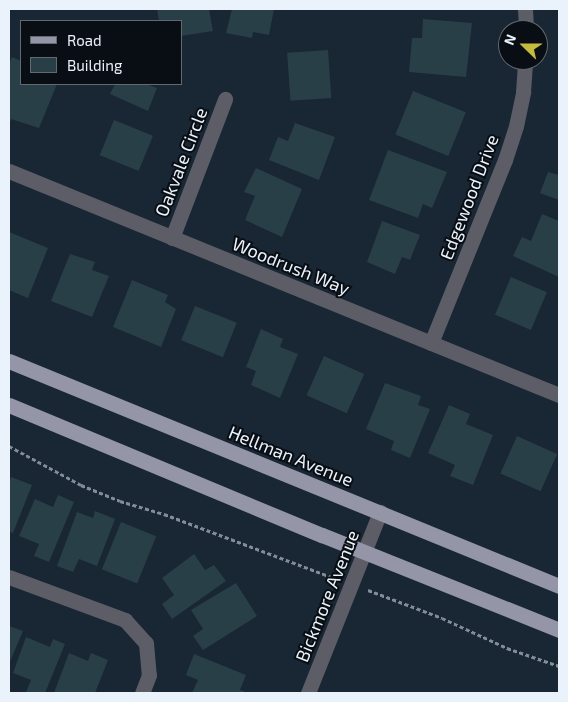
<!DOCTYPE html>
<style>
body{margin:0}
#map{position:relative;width:568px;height:702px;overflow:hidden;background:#192633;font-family:"Exo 2",sans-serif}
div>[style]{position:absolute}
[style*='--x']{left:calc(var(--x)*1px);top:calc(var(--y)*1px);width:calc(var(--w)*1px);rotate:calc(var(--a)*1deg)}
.building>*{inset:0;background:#293f47;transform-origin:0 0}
.path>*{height:3px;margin-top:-1.5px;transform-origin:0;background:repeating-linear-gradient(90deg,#838d98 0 4px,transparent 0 6.5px)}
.minor>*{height:15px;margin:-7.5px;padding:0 7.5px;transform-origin:7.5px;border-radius:7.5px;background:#5c5d66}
.major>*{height:15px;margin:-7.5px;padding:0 7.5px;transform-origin:7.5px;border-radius:7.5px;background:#9496a7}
span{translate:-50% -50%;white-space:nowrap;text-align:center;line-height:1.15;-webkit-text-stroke:4px #090e14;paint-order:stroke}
.street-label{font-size:18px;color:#eaf2fb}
.frame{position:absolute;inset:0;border:10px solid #eaf2fb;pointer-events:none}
.legend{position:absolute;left:20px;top:20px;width:162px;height:65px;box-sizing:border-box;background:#090e14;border:1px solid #636970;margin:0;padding:6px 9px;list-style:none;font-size:15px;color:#eaf2fb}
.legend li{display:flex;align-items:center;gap:10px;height:25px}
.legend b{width:25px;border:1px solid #636970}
.north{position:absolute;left:498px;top:20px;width:50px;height:50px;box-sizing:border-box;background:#090e14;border:1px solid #636970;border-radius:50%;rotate:292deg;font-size:14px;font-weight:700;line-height:20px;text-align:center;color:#eaf2fb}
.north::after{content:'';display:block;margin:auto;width:18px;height:22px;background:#c5bc3d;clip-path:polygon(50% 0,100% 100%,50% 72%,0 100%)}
</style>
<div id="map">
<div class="building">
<i style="clip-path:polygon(157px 9px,209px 9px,213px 31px,181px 36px,181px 21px,159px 21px)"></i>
<i style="clip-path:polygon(232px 9px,274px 9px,269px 35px,253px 32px,252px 38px,226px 33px)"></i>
<i style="clip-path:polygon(423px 19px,472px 23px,466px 77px,409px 72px,412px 38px,422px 38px)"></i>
<i style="left:328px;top:50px;width:48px;height:41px;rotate:86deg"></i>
<i style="clip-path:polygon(12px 57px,21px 61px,21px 84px,57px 84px,39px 128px,11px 119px,9px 124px,9px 64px)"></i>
<i style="clip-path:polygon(115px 84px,146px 84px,157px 88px,148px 111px,110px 94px)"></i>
<i style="left:413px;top:91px;width:57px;height:47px;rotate:22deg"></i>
<i style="left:114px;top:120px;width:42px;height:38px;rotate:22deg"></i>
<i style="clip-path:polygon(295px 123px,335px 137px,319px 180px,269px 160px,278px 137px,288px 141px)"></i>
<i style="clip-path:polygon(388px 150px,447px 172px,432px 208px,423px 204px,418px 218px,369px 200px)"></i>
<i style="clip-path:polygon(256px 168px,302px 189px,282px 237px,245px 220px,255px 196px,244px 192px)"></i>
<i style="clip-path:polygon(548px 172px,559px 175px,559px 200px,540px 193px)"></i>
<i style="clip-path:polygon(542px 214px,559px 221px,559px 277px,513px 256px,522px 237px,531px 241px)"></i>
<i style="clip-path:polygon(382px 221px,420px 235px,410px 260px,402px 257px,395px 274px,367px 262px)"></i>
<i style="clip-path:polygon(9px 232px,48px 248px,28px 298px,9px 290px)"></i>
<i style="clip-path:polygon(70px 254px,95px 262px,92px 270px,109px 276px,92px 317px,51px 301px)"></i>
<i style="left:511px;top:277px;width:39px;height:41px;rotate:23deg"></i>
<i style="clip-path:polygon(132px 280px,168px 295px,165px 302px,176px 309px,161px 347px,113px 327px)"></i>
<i style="left:195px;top:306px;width:45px;height:37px;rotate:22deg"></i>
<i style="clip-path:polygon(261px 329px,283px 339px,280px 347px,298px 354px,280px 398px,251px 385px,256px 371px,246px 367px)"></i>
<i style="left:324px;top:356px;width:44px;height:43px;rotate:24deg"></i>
<i style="clip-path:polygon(385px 383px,421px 396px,418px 405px,430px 409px,410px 458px,391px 450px,394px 441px,366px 429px)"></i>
<i style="clip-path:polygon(449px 405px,470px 414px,466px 424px,493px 435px,473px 485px,450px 476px,455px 465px,428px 453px)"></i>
<i style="left:517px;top:436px;width:44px;height:41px;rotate:24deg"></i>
<i style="clip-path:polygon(11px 477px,32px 485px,13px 533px,9px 531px,9px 484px)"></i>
<i style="clip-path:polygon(58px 495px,74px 502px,49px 562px,34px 556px,39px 544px,19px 536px,35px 499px,53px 507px)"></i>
<i style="clip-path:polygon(95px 511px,115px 519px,97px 566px,79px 559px,73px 572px,57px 566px,77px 512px,93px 518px)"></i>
<i style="left:121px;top:522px;width:38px;height:51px;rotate:22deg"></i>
<i style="clip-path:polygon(194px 554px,205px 570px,214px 565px,226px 581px,172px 619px,162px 604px,174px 595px,162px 578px)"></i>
<i style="clip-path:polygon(236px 583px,257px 616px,203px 650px,193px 636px,203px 629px,191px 610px)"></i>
<i style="clip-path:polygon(9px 626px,23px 631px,9px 664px)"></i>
<i style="clip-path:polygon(26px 637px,50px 647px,53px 639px,65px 644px,45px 693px,26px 692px,31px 680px,13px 673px)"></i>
<i style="clip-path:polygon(69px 653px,88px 661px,91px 653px,108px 660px,95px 693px,54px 693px)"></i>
<i style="clip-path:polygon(194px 654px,246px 675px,240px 690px,248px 693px,192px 693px,198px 680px,186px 675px)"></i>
</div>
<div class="path">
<i style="--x:9;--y:446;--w:82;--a:28.4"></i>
<i style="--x:81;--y:485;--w:42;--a:22.3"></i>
<i style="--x:120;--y:501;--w:46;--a:16.5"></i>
<i style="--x:164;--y:514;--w:182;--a:20.6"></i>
<i style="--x:368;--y:590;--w:79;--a:20.7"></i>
<i style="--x:442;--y:618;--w:72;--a:24.8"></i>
<i style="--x:507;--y:648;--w:55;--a:19.1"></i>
</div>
<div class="minor">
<i style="--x:525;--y:9;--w:21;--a:87"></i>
<i style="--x:9;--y:171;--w:594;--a:22.16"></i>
<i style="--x:172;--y:238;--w:149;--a:-69.1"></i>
<i style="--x:431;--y:343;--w:197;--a:-68"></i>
<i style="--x:505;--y:160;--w:36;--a:-72"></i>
<i style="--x:516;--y:126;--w:35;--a:-78"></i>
<i style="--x:523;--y:92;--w:32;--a:-86"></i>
<i style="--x:9;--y:577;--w:124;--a:20.3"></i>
<i style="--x:125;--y:620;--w:31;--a:48"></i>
<i style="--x:146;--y:643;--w:32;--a:85"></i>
<i style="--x:149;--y:675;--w:19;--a:111"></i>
<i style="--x:308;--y:693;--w:195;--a:-68.3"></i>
</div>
<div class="major">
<i style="--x:9;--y:361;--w:594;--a:22.25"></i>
<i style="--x:9;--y:405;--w:339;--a:22.6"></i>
<i style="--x:322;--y:535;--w:255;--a:21.8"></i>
</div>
<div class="street-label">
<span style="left:181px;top:162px;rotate:-69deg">Oakvale Circle</span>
<span style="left:469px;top:197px;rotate:-69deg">Edgewood Drive</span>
<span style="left:291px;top:266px;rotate:22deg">Woodrush Way</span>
<span style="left:291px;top:456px;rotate:22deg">Hellman Avenue</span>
<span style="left:327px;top:596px;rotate:-68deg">Bickmore Avenue</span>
</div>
<div class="frame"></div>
<ul class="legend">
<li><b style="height:6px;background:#9496a7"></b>Road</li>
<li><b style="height:14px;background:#293f47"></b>Building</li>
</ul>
<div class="north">N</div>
</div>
